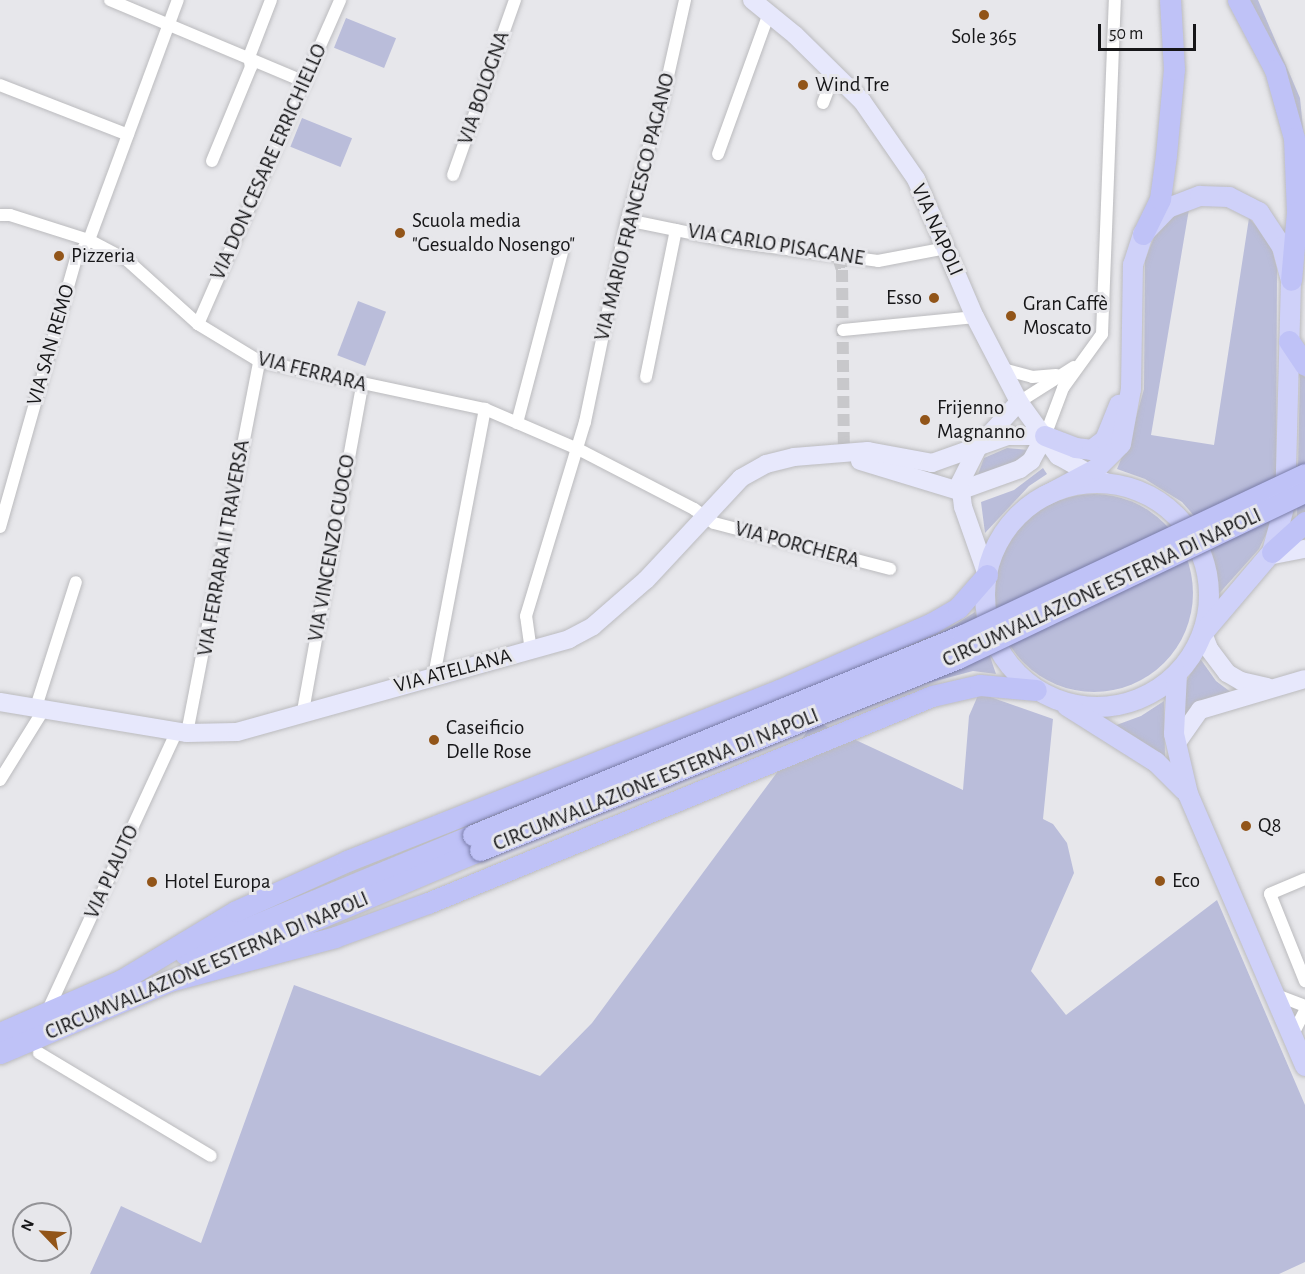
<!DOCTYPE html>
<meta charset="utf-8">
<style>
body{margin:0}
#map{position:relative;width:1305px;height:1274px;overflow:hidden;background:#e7e7eb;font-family:"Alegreya Sans",sans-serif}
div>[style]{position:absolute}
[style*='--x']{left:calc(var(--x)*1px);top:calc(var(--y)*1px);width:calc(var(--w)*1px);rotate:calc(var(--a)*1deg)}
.green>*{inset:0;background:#babdda;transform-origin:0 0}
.round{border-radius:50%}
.minor-tunnel>*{height:12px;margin-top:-6px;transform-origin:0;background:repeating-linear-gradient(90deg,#c8c8cb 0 12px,transparent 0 18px)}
.roads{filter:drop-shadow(0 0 2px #bbbbbe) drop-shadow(0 0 2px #bbbbbe)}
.minor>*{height:12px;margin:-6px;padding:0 6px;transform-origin:6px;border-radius:6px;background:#fff}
.secondary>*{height:18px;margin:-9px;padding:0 9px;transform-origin:9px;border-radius:9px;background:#e7e8fc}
.primary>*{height:20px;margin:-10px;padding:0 10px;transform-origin:10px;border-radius:10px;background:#cfd1f9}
.primary>.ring{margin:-10px;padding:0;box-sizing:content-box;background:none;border:20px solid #cfd1f9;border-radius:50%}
.trunk>*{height:21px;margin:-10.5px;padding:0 10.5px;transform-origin:10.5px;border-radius:10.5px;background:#bfc2f7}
.bridges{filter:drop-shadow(0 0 2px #797ca8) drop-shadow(0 0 2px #797ca8)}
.trunk-bridge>*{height:21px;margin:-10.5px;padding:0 10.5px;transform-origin:10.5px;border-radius:10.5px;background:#bfc2f7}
.dots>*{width:16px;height:16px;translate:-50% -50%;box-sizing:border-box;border:3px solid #e7e7eb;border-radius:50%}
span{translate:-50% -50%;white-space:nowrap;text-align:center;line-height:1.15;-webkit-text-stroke:6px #e7e7eb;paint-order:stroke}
.poi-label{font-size:21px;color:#161618}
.left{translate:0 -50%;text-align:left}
.right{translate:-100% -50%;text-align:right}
.street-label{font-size:21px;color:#161618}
.north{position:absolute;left:12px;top:1202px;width:60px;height:60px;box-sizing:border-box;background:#e7e7eb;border:2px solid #939397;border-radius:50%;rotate:295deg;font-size:16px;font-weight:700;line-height:24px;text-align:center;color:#161618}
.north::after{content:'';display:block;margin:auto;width:21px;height:27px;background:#925519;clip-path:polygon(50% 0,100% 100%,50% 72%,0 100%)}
.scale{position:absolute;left:1098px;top:24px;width:98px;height:27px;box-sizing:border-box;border:3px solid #161618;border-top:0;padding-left:8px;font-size:18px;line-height:21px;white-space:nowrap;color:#161618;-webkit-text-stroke:4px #e7e7eb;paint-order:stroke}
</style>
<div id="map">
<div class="green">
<i style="clip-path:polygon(1249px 0,1258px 0,1300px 98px,1305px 149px,1289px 87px)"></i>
<i style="left:346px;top:18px;width:54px;height:32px;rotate:22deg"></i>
<i style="left:302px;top:118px;width:54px;height:31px;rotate:22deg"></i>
<i style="clip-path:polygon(1189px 209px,1151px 435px,1214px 445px,1249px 218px,1270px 241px,1277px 269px,1276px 498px,1269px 528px,1259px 549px,1216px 597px,1213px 556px,1195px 517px,1182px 502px,1145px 479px,1117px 469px,1132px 432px,1144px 389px,1145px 260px,1155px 235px,1173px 216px)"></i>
<i style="left:358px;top:301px;width:30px;height:58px;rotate:21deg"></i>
<i style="clip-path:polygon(1300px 372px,1305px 377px,1305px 513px,1297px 517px)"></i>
<i style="clip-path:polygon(1007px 448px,1028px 450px,1026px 456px,1009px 467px,977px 477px,984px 458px)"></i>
<i style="clip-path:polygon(1043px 468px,1047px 474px,1029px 486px,985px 533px,981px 502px,1014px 490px)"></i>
<i class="round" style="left:995px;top:494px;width:198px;height:198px"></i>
<i style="clip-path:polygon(975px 612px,996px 674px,973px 671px,928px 683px,913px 651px)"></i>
<i style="clip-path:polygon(1199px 657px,1216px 681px,1232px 693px,1200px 703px,1181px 717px,1182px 690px)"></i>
<i style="clip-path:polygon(979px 693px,1053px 719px,1043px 819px,1053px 824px,1067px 843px,1074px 873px,1031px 971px,1066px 1015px,1217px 900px,1305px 1105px,1305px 1262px,1279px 1274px,90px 1274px,121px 1206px,201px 1243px,294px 985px,540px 1076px,592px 1023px,815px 721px,963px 790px,969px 716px)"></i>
<i style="clip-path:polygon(1164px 701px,1165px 757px,1111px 727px,1141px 716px)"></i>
</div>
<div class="minor-tunnel">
<i style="--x:838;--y:257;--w:14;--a:73"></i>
<i style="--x:842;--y:270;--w:184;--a:89.4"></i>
</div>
<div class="roads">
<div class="minor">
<i style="--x:110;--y:0;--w:212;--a:22.8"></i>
<i style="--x:0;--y:85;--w:137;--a:21.3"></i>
<i style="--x:823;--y:103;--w:34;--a:-69"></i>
<i style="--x:718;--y:154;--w:150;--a:-70.1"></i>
<i style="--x:212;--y:161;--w:102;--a:-67.5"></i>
<i style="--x:251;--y:67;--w:10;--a:-101"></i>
<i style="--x:249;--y:57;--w:61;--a:-68.9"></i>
<i style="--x:453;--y:175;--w:186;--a:-70.5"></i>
<i style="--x:0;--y:215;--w:10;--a:0"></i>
<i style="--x:10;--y:215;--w:83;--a:17.6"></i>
<i style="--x:89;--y:240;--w:43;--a:27.8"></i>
<i style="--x:127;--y:260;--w:96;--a:42"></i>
<i style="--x:198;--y:324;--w:71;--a:31.2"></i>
<i style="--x:259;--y:361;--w:231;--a:12"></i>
<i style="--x:485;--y:409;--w:101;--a:23.3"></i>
<i style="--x:578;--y:449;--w:131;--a:27.3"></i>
<i style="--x:694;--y:509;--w:24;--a:35"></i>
<i style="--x:714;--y:523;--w:182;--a:14.6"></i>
<i style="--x:627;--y:220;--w:109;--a:11.6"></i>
<i style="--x:734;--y:242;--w:145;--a:7.5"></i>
<i style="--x:878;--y:261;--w:69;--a:-10.8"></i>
<i style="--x:198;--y:324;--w:354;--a:-66.3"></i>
<i style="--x:843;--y:330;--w:133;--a:-5.6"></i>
<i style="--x:1003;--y:369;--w:30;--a:15"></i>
<i style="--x:1032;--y:377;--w:24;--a:-5"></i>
<i style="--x:646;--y:377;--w:150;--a:-78.5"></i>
<i style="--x:1019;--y:402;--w:65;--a:-32.5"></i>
<i style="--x:517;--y:423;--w:176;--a:-75.2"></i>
<i style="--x:1045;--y:436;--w:51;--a:-69.4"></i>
<i style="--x:1063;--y:388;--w:67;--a:-54.2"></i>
<i style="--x:1102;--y:334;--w:334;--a:-87.8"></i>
<i style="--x:0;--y:527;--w:279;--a:-74.2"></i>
<i style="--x:76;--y:259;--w:23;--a:-56"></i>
<i style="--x:89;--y:240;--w:256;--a:-69.7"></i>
<i style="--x:531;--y:651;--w:35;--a:-98"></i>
<i style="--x:526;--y:616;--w:203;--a:-73.1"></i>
<i style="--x:585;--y:422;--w:206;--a:-78.3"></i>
<i style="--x:627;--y:220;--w:122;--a:-73.3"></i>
<i style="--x:662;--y:103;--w:106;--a:-77.4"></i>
<i style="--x:434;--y:676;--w:272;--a:-79.2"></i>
<i style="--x:36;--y:707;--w:131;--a:-72.3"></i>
<i style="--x:303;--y:711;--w:331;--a:-79.7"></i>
<i style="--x:187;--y:733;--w:379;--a:-79"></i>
<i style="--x:0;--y:780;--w:84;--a:-58.2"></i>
<i style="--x:1305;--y:879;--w:38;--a:157"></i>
<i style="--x:1270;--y:894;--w:94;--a:68.1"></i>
<i style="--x:1274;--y:994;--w:33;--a:21"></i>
<i style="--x:47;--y:1012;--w:310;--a:-65.2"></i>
<i style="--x:1292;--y:1036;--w:29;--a:-63"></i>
<i style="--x:39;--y:1053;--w:200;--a:30.9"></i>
</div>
<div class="secondary">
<i style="--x:752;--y:0;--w:55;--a:39.1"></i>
<i style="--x:795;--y:35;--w:94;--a:44.6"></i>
<i style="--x:862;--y:101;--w:95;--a:55.3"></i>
<i style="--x:916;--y:179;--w:150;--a:66.9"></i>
<i style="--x:975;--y:317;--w:96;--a:62.6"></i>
<i style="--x:1019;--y:402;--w:67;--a:54.2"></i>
<i style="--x:1058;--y:456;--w:54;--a:29"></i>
<i style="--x:860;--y:461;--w:103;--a:16.9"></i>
<i style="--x:959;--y:491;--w:65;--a:-19.8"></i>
<i style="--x:1020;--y:469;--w:14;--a:-36"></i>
<i style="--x:1031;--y:461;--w:29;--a:-61"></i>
<i style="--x:1268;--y:556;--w:38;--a:-11"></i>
<i style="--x:987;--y:575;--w:72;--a:-109.4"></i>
<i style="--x:963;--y:507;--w:24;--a:-97"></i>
<i style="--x:960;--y:483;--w:40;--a:-63.4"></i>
<i style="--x:978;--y:447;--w:61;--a:-47.7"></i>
<i style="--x:1203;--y:633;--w:17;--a:69"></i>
<i style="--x:1209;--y:649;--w:30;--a:53"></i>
<i style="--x:1227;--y:673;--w:16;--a:30"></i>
<i style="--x:1241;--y:681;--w:27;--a:13"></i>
<i style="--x:0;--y:702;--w:190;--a:9.4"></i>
<i style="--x:187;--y:733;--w:50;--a:-1.1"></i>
<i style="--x:237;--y:732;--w:345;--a:-15.6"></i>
<i style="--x:569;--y:639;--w:27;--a:-28"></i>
<i style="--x:593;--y:626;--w:70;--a:-41"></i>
<i style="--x:646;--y:580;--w:139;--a:-47"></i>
<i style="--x:741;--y:478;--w:29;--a:-29"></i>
<i style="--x:766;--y:464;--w:29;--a:-14"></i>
<i style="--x:794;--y:457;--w:74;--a:-4.6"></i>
<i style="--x:868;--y:451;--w:65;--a:10.6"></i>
<i style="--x:932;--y:463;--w:81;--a:-19.6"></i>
<i style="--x:1008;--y:436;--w:37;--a:0"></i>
<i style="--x:1176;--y:744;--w:42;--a:-54.8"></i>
<i style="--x:1200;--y:710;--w:109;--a:-16.4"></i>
</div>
<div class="primary">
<i style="--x:1045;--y:436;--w:33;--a:21"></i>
<i style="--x:1076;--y:448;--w:16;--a:7"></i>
<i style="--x:1092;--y:450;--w:16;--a:-38"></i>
<i style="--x:1105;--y:440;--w:38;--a:-68"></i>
<i class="ring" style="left:985px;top:483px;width:204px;height:204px"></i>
<i style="--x:1045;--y:496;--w:58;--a:-27.9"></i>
<i style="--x:1096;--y:469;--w:35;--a:-45"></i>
<i style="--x:1121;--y:444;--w:56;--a:-79.7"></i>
<i style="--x:1131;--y:389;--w:124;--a:-89.1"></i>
<i style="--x:1133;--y:265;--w:33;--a:-72"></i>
<i style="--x:1143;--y:234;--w:36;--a:-46"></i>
<i style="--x:1168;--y:208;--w:34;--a:-21"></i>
<i style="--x:1200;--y:196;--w:29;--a:2"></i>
<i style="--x:1229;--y:197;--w:34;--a:27"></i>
<i style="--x:1259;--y:212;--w:42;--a:56.7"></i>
<i style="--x:1282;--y:247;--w:34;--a:75"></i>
<i style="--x:1291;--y:280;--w:224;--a:91.5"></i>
<i style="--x:1285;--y:504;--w:50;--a:105.2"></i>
<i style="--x:1272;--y:552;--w:106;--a:130.4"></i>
<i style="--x:1177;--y:674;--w:60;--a:92.9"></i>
<i style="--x:1174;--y:734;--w:62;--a:76.9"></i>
<i style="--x:1188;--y:794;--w:296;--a:66.7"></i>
<i style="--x:1067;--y:706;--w:105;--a:32.2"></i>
<i style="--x:1156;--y:762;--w:40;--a:45"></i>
</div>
<div class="trunk">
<i style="--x:1238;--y:0;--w:79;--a:62.1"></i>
<i style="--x:1275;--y:70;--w:71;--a:74.4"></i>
<i style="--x:1294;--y:138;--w:74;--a:87.7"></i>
<i style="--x:1297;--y:212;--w:68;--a:95"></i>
<i style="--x:1143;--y:234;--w:39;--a:-64"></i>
<i style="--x:1160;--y:199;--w:44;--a:-82.2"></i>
<i style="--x:1166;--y:155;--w:86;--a:-84.7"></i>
<i style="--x:1174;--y:69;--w:69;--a:-93.3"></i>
<i style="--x:1289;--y:341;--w:29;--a:56"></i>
<i style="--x:1272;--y:552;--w:45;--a:-42.3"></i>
<i style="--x:185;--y:954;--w:312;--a:-22.5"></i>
<i style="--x:227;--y:957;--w:275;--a:-22.9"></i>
<i style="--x:120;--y:981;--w:135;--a:-31.1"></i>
<i style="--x:236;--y:911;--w:122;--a:-24.2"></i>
<i style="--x:347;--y:861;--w:465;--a:-21.6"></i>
<i style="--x:779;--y:690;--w:167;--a:-23.6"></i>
<i style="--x:932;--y:623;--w:30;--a:-30"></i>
<i style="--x:958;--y:608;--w:44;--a:-48.7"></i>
<i style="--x:169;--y:981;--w:172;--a:-14.8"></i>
<i style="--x:335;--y:937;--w:99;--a:-20.1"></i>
<i style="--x:428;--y:903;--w:545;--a:-22.33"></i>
<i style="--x:932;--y:696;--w:49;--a:-12.9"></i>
<i style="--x:980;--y:685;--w:56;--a:5.1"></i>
<i style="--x:0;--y:1033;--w:143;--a:-23.5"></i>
<i style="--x:0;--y:1053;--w:197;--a:-23"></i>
</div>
</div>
<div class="bridges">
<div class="trunk-bridge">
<i style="--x:473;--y:835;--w:529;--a:-22.2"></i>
<i style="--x:963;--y:635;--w:378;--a:-25.2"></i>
<i style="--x:480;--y:850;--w:515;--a:-21.88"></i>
<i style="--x:958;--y:658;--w:385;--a:-25.6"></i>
</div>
</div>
<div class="dots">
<i style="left:984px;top:15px;background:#925519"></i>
<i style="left:803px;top:85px;background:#925519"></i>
<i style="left:400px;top:233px;background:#925519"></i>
<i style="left:59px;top:256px;background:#925519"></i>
<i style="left:934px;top:298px;background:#925519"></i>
<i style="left:1011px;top:316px;background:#925519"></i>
<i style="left:925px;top:420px;background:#925519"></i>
<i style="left:434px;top:740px;background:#925519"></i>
<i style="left:1246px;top:826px;background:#925519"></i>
<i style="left:1160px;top:881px;background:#925519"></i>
<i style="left:152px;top:882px;background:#925519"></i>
</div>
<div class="poi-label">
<span style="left:984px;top:37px">Sole 365</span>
<span class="left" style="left:815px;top:85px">Wind Tre</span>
<span class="left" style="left:412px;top:233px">Scuola media<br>"Gesualdo Nosengo"</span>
<span class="left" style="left:71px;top:256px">Pizzeria</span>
<span class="right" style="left:922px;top:298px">Esso</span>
<span class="left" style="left:1023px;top:316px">Gran Caffè<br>Moscato</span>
<span class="left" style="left:937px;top:420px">Frijenno<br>Magnanno</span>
<span class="left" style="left:446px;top:740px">Caseificio<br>Delle Rose</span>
<span class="left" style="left:1258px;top:826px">Q8</span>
<span class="left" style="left:1172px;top:881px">Eco</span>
<span class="left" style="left:164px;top:882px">Hotel Europa</span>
</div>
<div class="street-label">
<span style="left:484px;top:88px;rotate:-71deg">VIA BOLOGNA</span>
<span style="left:269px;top:162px;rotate:-66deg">VIA DON CESARE ERRICHIELLO</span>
<span style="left:635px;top:207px;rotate:-76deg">VIA MARIO FRANCESCO PAGANO</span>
<span style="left:937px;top:230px;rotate:66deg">VIA NAPOLI</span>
<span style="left:776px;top:245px;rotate:9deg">VIA CARLO PISACANE</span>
<span style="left:51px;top:345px;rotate:-74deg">VIA SAN REMO</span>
<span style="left:312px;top:372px;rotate:14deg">VIA FERRARA</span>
<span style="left:797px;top:545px;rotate:15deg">VIA PORCHERA</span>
<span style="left:224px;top:548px;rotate:-80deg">VIA FERRARA II TRAVERSA</span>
<span style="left:332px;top:548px;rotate:-80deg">VIA VINCENZO CUOCO</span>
<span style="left:1102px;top:588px;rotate:-25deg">CIRCUMVALLAZIONE ESTERNA DI NAPOLI</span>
<span style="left:453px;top:671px;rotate:-15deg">VIA ATELLANA</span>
<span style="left:656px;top:780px;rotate:-22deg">CIRCUMVALLAZIONE ESTERNA DI NAPOLI</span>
<span style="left:112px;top:872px;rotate:-65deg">VIA PLAUTO</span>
<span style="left:207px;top:966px;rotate:-23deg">CIRCUMVALLAZIONE ESTERNA DI NAPOLI</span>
</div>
<div class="north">N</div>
<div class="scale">50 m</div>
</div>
